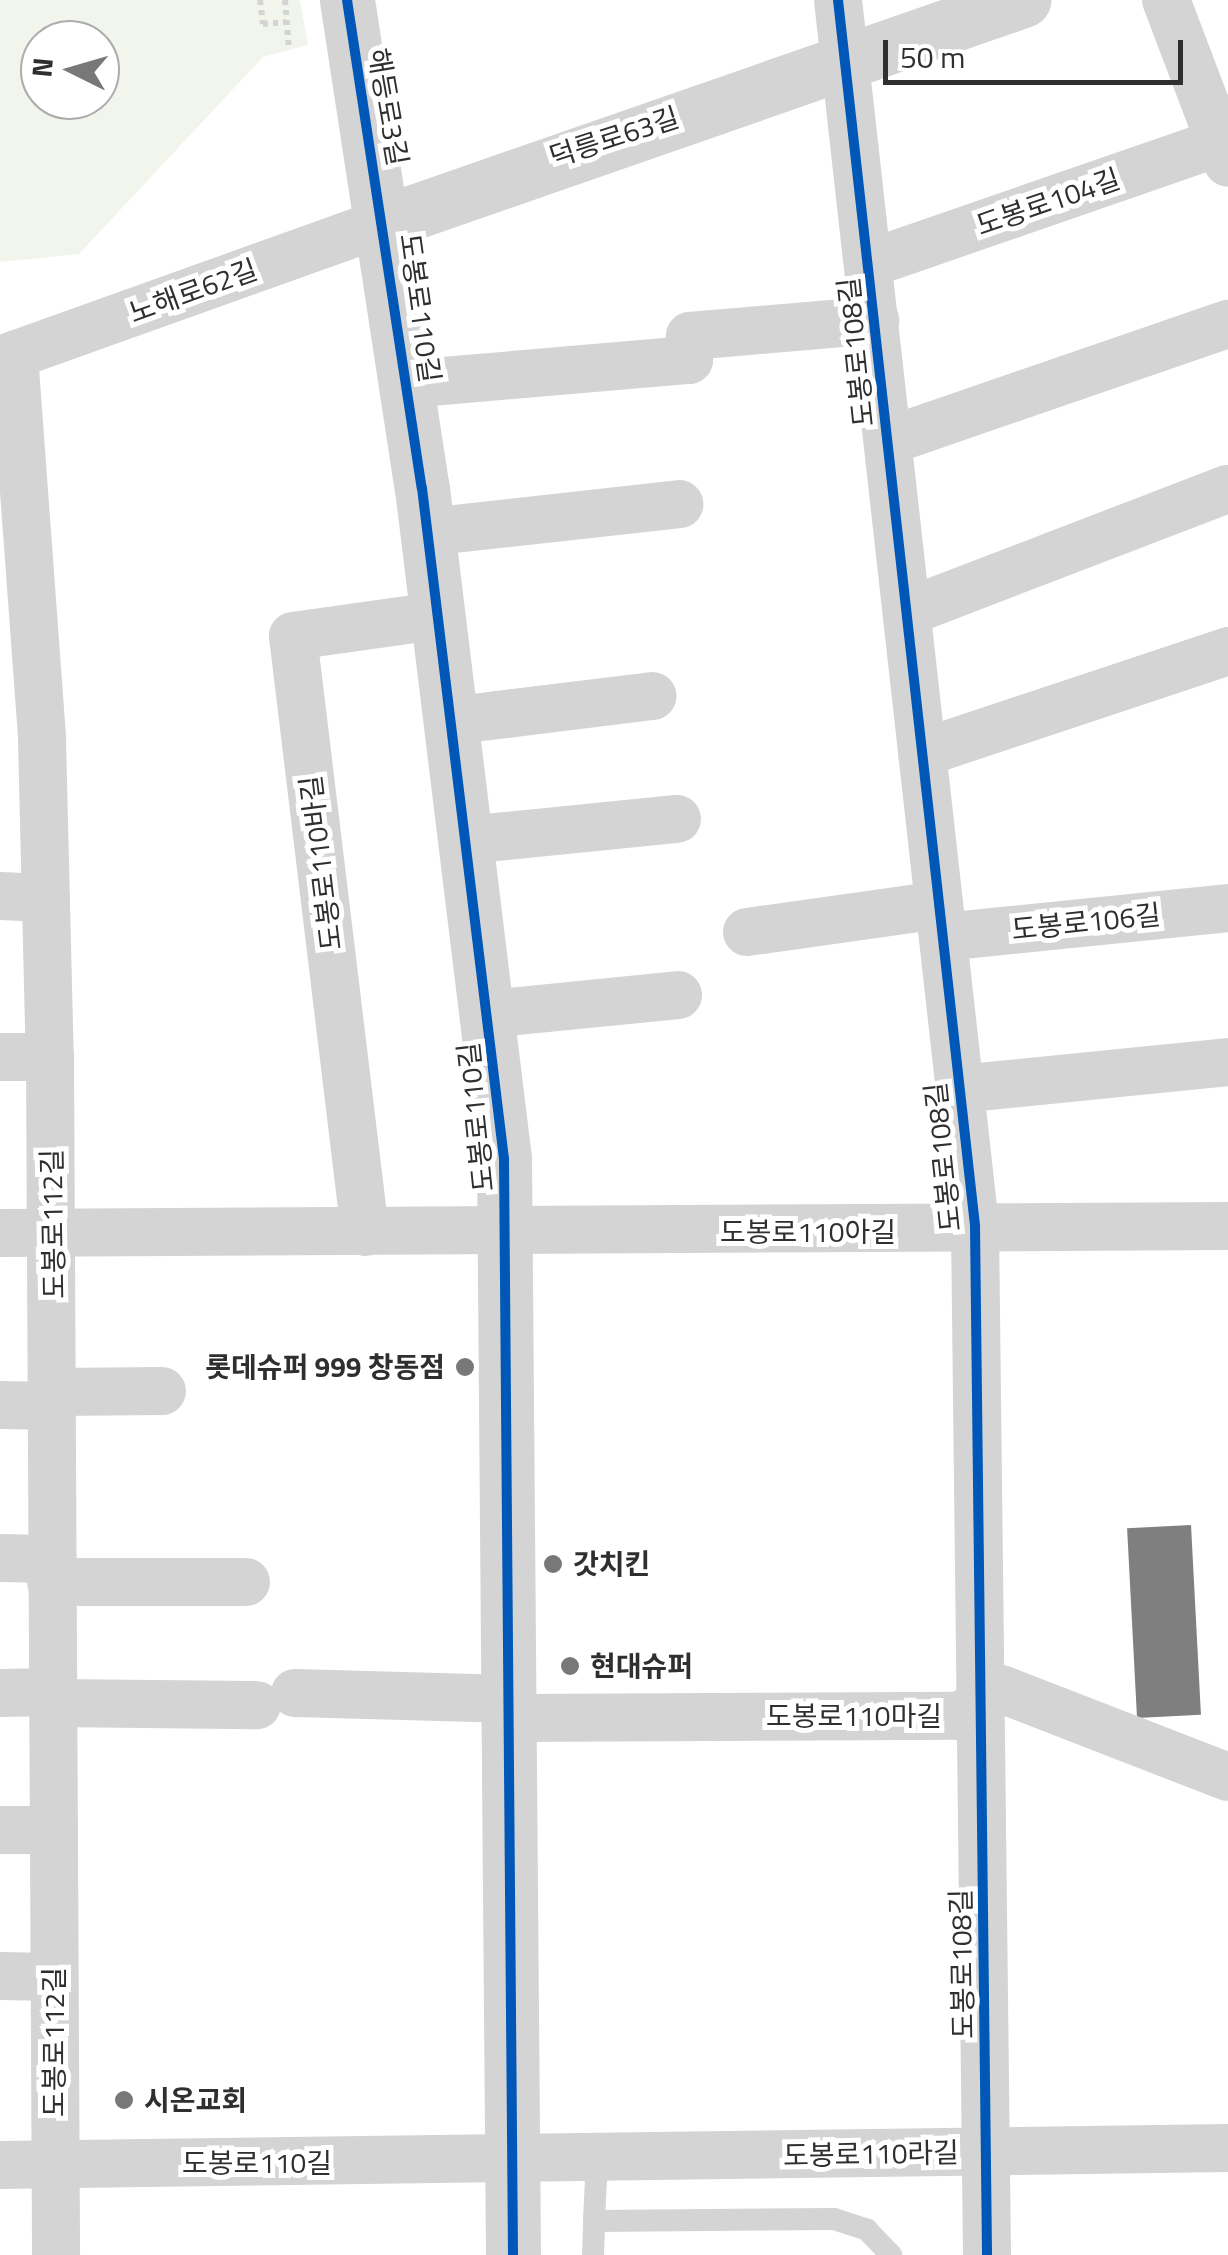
<!DOCTYPE html>
<meta charset="utf-8">
<style>
body{margin:0}
#map{position:relative;width:1228px;height:2255px;overflow:hidden;background:#fff;font-family:"Titillium Web","Noto Sans KR",sans-serif}
div>[style]{position:absolute}
[style*='--x']{left:calc(var(--x)*1px);top:calc(var(--y)*1px);width:calc(var(--w)*1px);rotate:calc(var(--a)*1deg)}
.green>*{inset:0;background:#f2f5ec}
.building>*{inset:0;background:#7f7f7f;transform-origin:0 0}
.path>*{height:6px;margin-top:-3px;transform-origin:0;background:repeating-linear-gradient(90deg,#d4d4d4 0 5px,transparent 0 10px)}
.service>*{height:22px;margin:-11px;padding:0 11px;transform-origin:11px;border-radius:11px;background:#d4d4d4}
.minor>*{height:48px;margin:-24px;padding:0 24px;transform-origin:24px;border-radius:24px;background:#d4d4d4}
.tertiary>*{height:55px;margin:-27.5px;padding:0 27.5px;transform-origin:27.5px;border-radius:27.5px;background:#d4d4d4}
.cycleway>*{height:10px;margin:-5px;padding:0 5px;transform-origin:5px;border-radius:5px;background:#0057b8}
.dots>*{width:28px;height:28px;translate:-50% -50%;box-sizing:border-box;border:5px solid #fff;border-radius:50%}
span{translate:-50% -50%;white-space:nowrap;text-align:center;line-height:1.15;-webkit-text-stroke:10px #fff;paint-order:stroke}
.street-label{font-size:28px;color:#2f2f2f}
.poi-label{font-size:28px;color:#2f2f2f;font-weight:700}
.right{translate:-100% -50%;text-align:right}
.left{translate:0 -50%;text-align:left}
.north{position:absolute;left:20px;top:20px;width:100px;height:100px;box-sizing:border-box;background:#fff;border:2px solid #acacac;border-radius:50%;rotate:275deg;font-size:28px;font-weight:700;line-height:40px;text-align:center;color:#2f2f2f}
.north::after{content:'';display:block;margin:auto;width:35px;height:45px;background:#787878;clip-path:polygon(50% 0,100% 100%,50% 72%,0 100%)}
.scale{position:absolute;left:883px;top:40px;width:300px;height:45px;box-sizing:border-box;border:5px solid #2f2f2f;border-top:0;padding-left:12px;font-size:30px;line-height:35px;white-space:nowrap;color:#2f2f2f;-webkit-text-stroke:8px #fff;paint-order:stroke}
</style>
<div id="map">
<div class="green">
<i style="clip-path:polygon(evenodd,0 0,300px 0,308px 45px,263px 57px,79px 254px,0 262px,0 0,40px 40px,100px 40px,100px 100px,40px 100px,40px 40px)"></i>
</div>
<div class="building">
<i style="left:1191px;top:1525px;width:190px;height:64px;rotate:87deg"></i>
</div>
<div class="path">
<i style="--x:260;--y:0;--w:24;--a:83"></i>
<i style="--x:263;--y:24;--w:23;--a:-5"></i>
<i style="--x:285;--y:0;--w:50;--a:85.4"></i>
</div>
<div class="service">
<i style="--x:597;--y:2159;--w:62;--a:92.8"></i>
<i style="--x:594;--y:2221;--w:240;--a:-0.5"></i>
<i style="--x:834;--y:2219;--w:35;--a:18"></i>
<i style="--x:867;--y:2230;--w:35;--a:46"></i>
<i style="--x:593;--y:2255;--w:34;--a:-88"></i>
</div>
<div class="minor">
<i style="--x:838;--y:0;--w:1234;--a:83.62"></i>
<i style="--x:975;--y:1226;--w:1029;--a:89.33"></i>
<i style="--x:1166;--y:0;--w:174;--a:69.2"></i>
<i style="--x:868;--y:264;--w:381;--a:-19.1"></i>
<i style="--x:14;--y:355;--w:386;--a:85.8"></i>
<i style="--x:42;--y:740;--w:317;--a:88.6"></i>
<i style="--x:50;--y:1057;--w:1198;--a:89.71"></i>
<i style="--x:0;--y:360;--w:409;--a:-19.7"></i>
<i style="--x:408;--y:384;--w:282;--a:-4.9"></i>
<i style="--x:689;--y:360;--w:24;--a:-88"></i>
<i style="--x:690;--y:336;--w:186;--a:-4.9"></i>
<i style="--x:888;--y:441;--w:360;--a:-19"></i>
<i style="--x:427;--y:532;--w:254;--a:-6.3"></i>
<i style="--x:907;--y:612;--w:344;--a:-21"></i>
<i style="--x:449;--y:721;--w:205;--a:-7"></i>
<i style="--x:922;--y:753;--w:323;--a:-18.4"></i>
<i style="--x:466;--y:840;--w:212;--a:-5.7"></i>
<i style="--x:0;--y:896;--w:46;--a:2.5"></i>
<i style="--x:747;--y:932;--w:194;--a:-8"></i>
<i style="--x:943;--y:937;--w:286;--a:-5.8"></i>
<i style="--x:488;--y:1014;--w:191;--a:-5.7"></i>
<i style="--x:0;--y:1057;--w:50;--a:0"></i>
<i style="--x:959;--y:1089;--w:270;--a:-5.7"></i>
<i style="--x:365;--y:1232;--w:600;--a:-96.89"></i>
<i style="--x:293;--y:636;--w:144;--a:-8"></i>
<i style="--x:0;--y:1233;--w:1228;--a:-0.33"></i>
<i style="--x:55;--y:1392;--w:107;--a:-0.5"></i>
<i style="--x:0;--y:1405;--w:54;--a:1.1"></i>
<i style="--x:0;--y:1558;--w:50;--a:1.1"></i>
<i style="--x:51;--y:1582;--w:195;--a:0"></i>
<i style="--x:0;--y:1693;--w:53;--a:-1.1"></i>
<i style="--x:295;--y:1693;--w:218;--a:1.6"></i>
<i style="--x:53;--y:1703;--w:204;--a:0.6"></i>
<i style="--x:514;--y:1718;--w:446;--a:-0.3"></i>
<i style="--x:960;--y:1716;--w:49;--a:-33.4"></i>
<i style="--x:1001;--y:1689;--w:243;--a:21.2"></i>
<i style="--x:0;--y:1830;--w:53;--a:0"></i>
<i style="--x:0;--y:1976;--w:53;--a:1.1"></i>
<i style="--x:0;--y:2165;--w:1228;--a:-0.79"></i>
</div>
<div class="tertiary">
<i style="--x:347;--y:0;--w:494;--a:81.3"></i>
<i style="--x:422;--y:488;--w:676;--a:83.03"></i>
<i style="--x:504;--y:1159;--w:1096;--a:89.53"></i>
<i style="--x:385;--y:222;--w:676;--a:-19.19"></i>
</div>
<div class="cycleway">
<i style="--x:347;--y:0;--w:494;--a:81.3"></i>
<i style="--x:422;--y:488;--w:676;--a:83.03"></i>
<i style="--x:504;--y:1159;--w:1096;--a:89.53"></i>
<i style="--x:838;--y:0;--w:1234;--a:83.62"></i>
<i style="--x:975;--y:1226;--w:1029;--a:89.33"></i>
</div>
<div class="dots">
<i style="left:465px;top:1367px;background:#787878"></i>
<i style="left:553px;top:1564px;background:#787878"></i>
<i style="left:570px;top:1666px;background:#787878"></i>
<i style="left:124px;top:2100px;background:#787878"></i>
</div>
<div class="street-label">
<span style="left:388px;top:107px;rotate:80deg">해등로3길</span>
<span style="left:614px;top:137px;rotate:-18deg">덕릉로63길</span>
<span style="left:1048px;top:202px;rotate:-19deg">도봉로104길</span>
<span style="left:193px;top:291px;rotate:-20deg">노해로62길</span>
<span style="left:420px;top:308px;rotate:82deg">도봉로110길</span>
<span style="left:856px;top:352px;rotate:-96deg">도봉로108길</span>
<span style="left:321px;top:863px;rotate:-97deg">도봉로110바길</span>
<span style="left:1086px;top:922px;rotate:-6deg">도봉로106길</span>
<span style="left:476px;top:1117px;rotate:-96deg">도봉로110길</span>
<span style="left:943px;top:1157px;rotate:-96deg">도봉로108길</span>
<span style="left:53px;top:1224px;rotate:-91deg">도봉로112길</span>
<span style="left:808px;top:1232px">도봉로110아길</span>
<span style="left:854px;top:1716px">도봉로110마길</span>
<span style="left:962px;top:1964px;rotate:-91deg">도봉로108길</span>
<span style="left:54px;top:2042px;rotate:-90deg">도봉로112길</span>
<span style="left:871px;top:2154px;rotate:-1deg">도봉로110라길</span>
<span style="left:257px;top:2163px">도봉로110길</span>
</div>
<div class="poi-label">
<span class="right" style="left:445px;top:1367px">롯데슈퍼 999 창동점</span>
<span class="left" style="left:573px;top:1564px">갓치킨</span>
<span class="left" style="left:590px;top:1666px">현대슈퍼</span>
<span class="left" style="left:144px;top:2100px">시온교회</span>
</div>
<div class="north">N</div>
<div class="scale">50 m</div>
</div>
